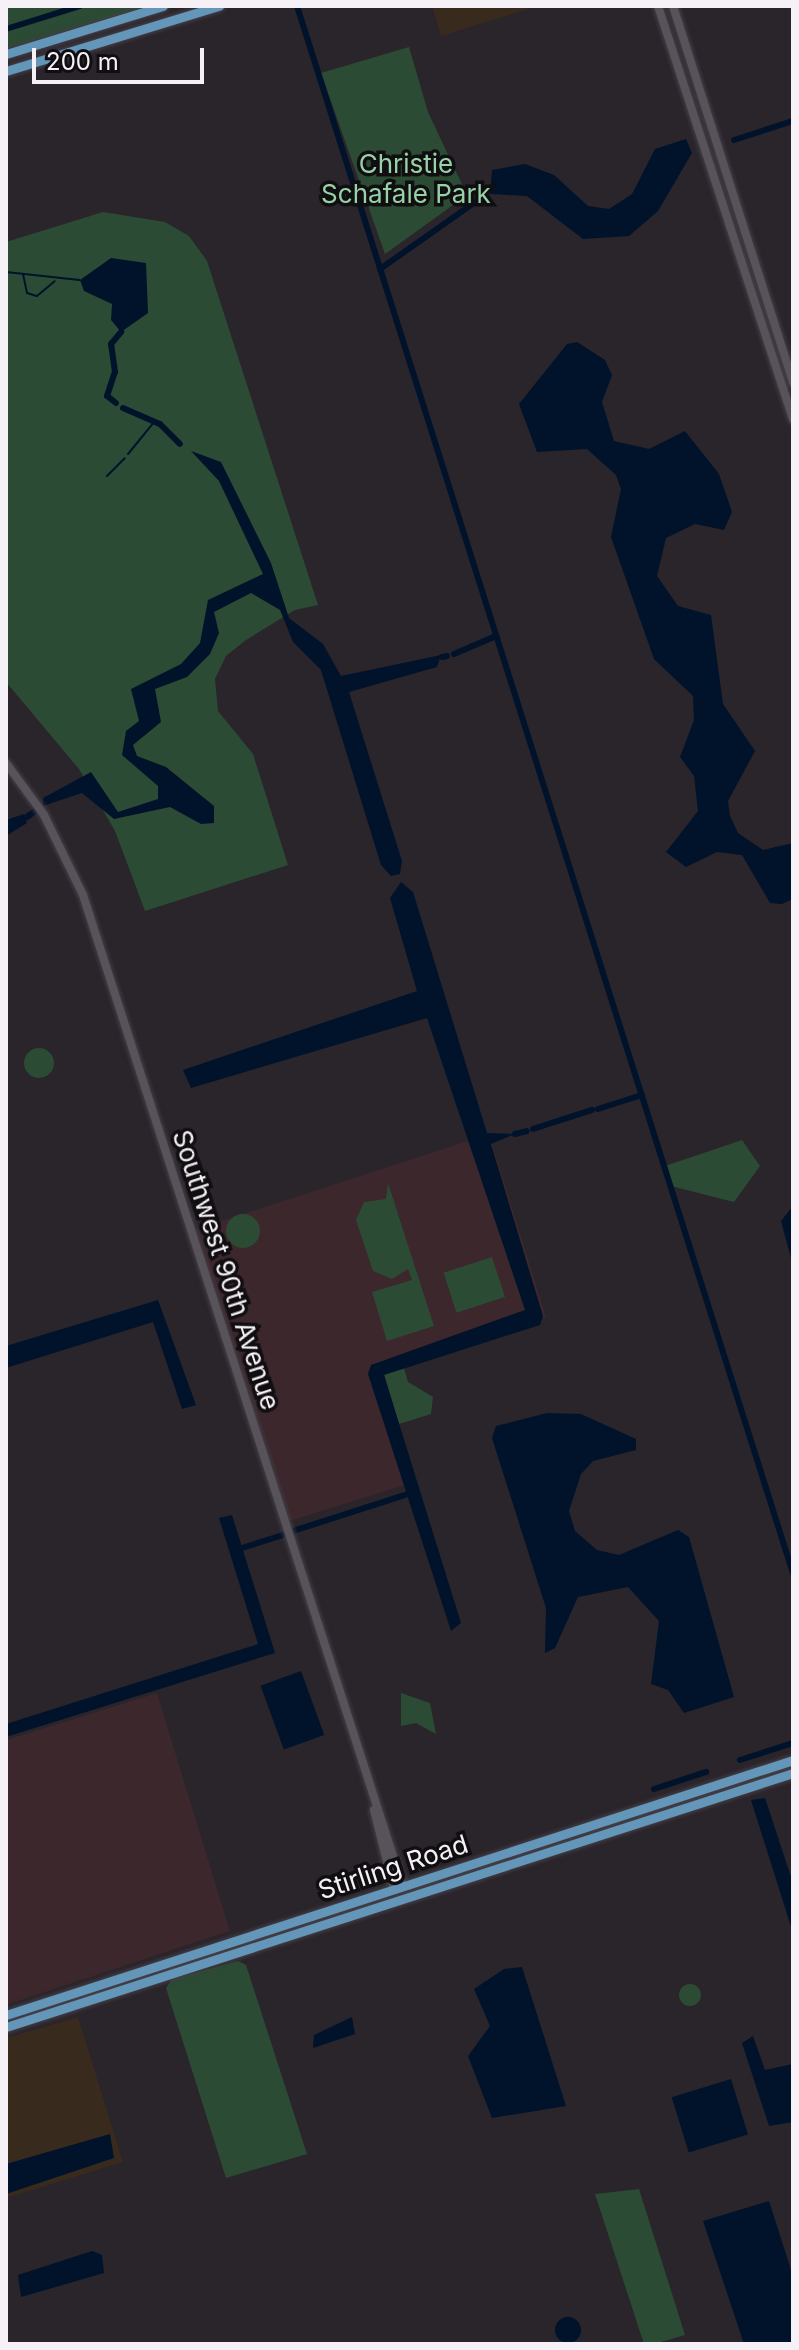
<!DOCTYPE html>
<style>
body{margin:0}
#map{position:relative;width:799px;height:2350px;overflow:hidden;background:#2a242b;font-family:Inter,sans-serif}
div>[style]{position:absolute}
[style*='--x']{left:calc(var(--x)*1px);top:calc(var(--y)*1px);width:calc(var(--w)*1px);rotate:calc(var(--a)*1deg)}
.commercial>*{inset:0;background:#392a1e}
.education>*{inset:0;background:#3b272c}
.green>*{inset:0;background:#2c4b34;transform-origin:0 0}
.round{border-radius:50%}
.water>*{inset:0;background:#00132b;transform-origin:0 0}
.stream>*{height:2px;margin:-1px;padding:0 1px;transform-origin:1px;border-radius:1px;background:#00132b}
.canal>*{height:6px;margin:-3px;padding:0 3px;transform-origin:3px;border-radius:3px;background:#00132b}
.roads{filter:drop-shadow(0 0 2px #443f46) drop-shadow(0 0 2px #443f46)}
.secondary>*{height:8px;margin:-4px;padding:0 4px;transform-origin:4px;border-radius:4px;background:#58525a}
.primary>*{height:9px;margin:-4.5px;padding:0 4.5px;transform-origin:4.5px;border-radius:4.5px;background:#6396b9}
span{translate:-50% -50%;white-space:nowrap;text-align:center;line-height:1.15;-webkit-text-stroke:7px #110e11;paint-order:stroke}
.park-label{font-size:26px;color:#96d2a5}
.street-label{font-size:26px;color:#f5f1f6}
.frame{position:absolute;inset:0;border:8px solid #f5f1f6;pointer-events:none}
.scale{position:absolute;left:32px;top:48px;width:172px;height:36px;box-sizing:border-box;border:4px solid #f5f1f6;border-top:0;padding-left:10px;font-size:24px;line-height:28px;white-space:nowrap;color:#f5f1f6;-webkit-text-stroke:6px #110e11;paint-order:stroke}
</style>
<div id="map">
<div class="commercial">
<i style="clip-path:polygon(432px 6px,538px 6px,441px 36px)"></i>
<i style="clip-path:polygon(78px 2017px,123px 2162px,6px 2198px,6px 2038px)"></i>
</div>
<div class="education">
<i style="clip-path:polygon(489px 1134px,546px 1317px,371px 1375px,405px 1485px,290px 1521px,194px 1230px)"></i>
<i style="clip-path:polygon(157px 1693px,230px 1931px,6px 2005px,6px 1740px)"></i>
</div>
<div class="green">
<i style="clip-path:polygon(6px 6px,148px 6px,6px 49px)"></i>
<i style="clip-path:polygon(409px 47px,428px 112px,467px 195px,385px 254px,321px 73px)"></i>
<i style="clip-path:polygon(103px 212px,165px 222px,189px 236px,207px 261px,318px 605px,295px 610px,246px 640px,226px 656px,215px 679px,218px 711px,253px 754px,288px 865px,145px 911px,115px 831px,79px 769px,6px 682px,6px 242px)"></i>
<i class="round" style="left:24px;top:1048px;width:30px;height:30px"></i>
<i style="clip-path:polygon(742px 1140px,760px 1166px,734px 1202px,671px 1186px,665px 1166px)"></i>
<i style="clip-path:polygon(388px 1183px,434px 1326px,387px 1341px,372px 1292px,412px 1280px,408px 1269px,392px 1279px,373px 1271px,356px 1220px,364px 1202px,386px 1199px)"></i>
<i class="round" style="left:226px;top:1214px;width:34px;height:34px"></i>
<i style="left:492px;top:1257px;width:42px;height:51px;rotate:72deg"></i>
<i style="clip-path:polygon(404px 1368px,408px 1382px,433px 1397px,431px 1414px,399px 1424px,384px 1374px)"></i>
<i style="clip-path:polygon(401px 1693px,430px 1703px,436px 1734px,416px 1723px,401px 1726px)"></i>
<i style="clip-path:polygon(238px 1961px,246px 1965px,307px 2154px,226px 2178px,166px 1988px,172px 1979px)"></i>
<i class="round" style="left:679px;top:1984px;width:22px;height:22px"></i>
<i style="clip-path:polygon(639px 2189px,685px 2335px,654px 2344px,644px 2344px,595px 2194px)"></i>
</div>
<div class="water">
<i style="clip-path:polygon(686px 139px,692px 153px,658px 211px,629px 236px,583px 239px,527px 196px,490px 194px,492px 170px,525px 164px,554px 175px,588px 206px,609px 209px,632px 194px,655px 149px)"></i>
<i style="clip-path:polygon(111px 258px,146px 263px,148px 313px,121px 332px,111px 320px,112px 304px,84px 291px,80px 280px)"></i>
<i style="clip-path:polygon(577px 342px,605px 360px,612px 375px,602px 402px,614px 441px,649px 449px,685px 431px,719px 474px,732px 512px,724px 530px,695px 524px,666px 538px,657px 576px,678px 606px,711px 615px,723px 704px,755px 751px,728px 801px,730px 816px,738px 833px,763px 850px,793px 843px,793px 899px,782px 904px,770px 903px,742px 855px,717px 852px,686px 867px,666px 852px,698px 811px,694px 776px,680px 757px,694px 720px,693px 696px,654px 659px,611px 537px,621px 489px,616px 475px,587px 449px,537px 452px,519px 404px,567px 344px)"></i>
<i style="clip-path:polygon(191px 451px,221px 462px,271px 563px,289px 618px,323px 644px,341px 676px,441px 655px,437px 667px,349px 692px,402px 861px,400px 874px,391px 876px,381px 865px,321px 670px,293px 642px,280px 610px,251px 593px,214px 612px,219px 633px,210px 654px,187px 677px,155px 689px,161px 722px,133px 745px,137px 756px,166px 767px,214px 806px,214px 823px,201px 824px,170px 807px,114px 819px,82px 793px,43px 806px,43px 798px,91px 772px,118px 812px,158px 799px,158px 786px,122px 755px,126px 731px,139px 721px,131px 689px,181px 664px,200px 643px,208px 600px,263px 574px,219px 481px)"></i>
<i style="clip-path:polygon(24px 814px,27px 823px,6px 836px,6px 820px)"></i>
<i style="clip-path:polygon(401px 882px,413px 892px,487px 1133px,515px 1134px,491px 1144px,543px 1316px,540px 1325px,384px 1375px,461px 1623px,451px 1631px,368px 1374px,371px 1365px,525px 1310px,427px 1018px,191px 1088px,183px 1070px,417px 991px,390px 898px)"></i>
<i style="clip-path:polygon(793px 1206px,793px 1257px,791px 1258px,781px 1221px)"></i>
<i style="clip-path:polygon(158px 1300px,196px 1405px,182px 1409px,153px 1322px,6px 1368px,6px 1346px)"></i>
<i style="clip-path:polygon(547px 1413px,581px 1414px,636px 1439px,636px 1450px,593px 1461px,581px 1474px,569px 1511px,575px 1531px,597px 1550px,619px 1555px,678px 1530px,689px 1537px,734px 1697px,684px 1713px,668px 1690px,651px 1684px,659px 1621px,628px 1587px,578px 1597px,555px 1648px,545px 1653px,546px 1608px,492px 1438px,496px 1426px)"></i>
<i style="clip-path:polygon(232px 1515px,275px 1653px,6px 1737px,6px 1724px,258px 1644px,219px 1518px)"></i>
<i style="left:301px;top:1671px;width:68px;height:43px;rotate:70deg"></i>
<i style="clip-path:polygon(765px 1798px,793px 1883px,793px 1933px,751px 1800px)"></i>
<i style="clip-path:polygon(522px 1967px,566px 2106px,492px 2118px,468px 2056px,490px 2026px,474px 1989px,504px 1969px)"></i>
<i style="clip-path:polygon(352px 2017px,355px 2034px,313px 2048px,314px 2035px)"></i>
<i style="clip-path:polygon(753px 2036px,765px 2070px,793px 2064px,793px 2122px,769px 2126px,742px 2043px)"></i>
<i style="left:731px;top:2079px;width:58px;height:62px;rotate:73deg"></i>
<i style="clip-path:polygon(110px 2134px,114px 2158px,6px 2194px,6px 2164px)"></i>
<i style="clip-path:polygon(769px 2201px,793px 2276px,793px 2344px,744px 2344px,703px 2221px)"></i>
<i style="clip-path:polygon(92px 2251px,102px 2255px,104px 2273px,21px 2297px,18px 2275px)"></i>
<i class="round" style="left:555px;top:2317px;width:26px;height:26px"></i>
</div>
<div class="stream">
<i style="--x:6;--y:272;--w:74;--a:6.2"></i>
<i style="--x:23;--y:274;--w:19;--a:78"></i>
<i style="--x:27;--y:293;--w:10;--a:17"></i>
<i style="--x:37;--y:296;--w:23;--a:-40"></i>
<i style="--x:128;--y:454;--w:43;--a:-50.7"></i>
<i style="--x:107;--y:476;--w:25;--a:-45"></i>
</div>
<div class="canal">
<i style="--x:297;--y:6;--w:1644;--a:72.44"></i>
<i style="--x:6;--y:29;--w:77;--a:-17.3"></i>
<i style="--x:734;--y:140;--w:62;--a:-17.9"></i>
<i style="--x:380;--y:269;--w:115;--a:-35.1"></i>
<i style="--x:116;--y:403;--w:11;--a:-142"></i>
<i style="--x:107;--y:396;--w:25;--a:-72"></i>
<i style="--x:115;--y:372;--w:28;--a:-98"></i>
<i style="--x:111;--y:344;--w:16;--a:-50"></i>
<i style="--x:123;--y:408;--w:40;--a:23.4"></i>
<i style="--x:160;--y:424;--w:28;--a:45"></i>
<i style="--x:454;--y:654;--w:46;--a:-23.2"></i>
<i style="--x:442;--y:657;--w:5;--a:-11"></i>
<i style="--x:27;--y:817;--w:10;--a:-37"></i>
<i style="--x:598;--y:1109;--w:46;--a:-17.7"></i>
<i style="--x:533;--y:1129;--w:62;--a:-17.9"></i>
<i style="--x:515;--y:1134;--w:12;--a:-14"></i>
<i style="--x:293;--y:1531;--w:118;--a:-17.8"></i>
<i style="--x:242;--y:1548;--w:43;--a:-17.6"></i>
<i style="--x:740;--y:1760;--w:56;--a:-17.8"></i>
<i style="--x:654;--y:1789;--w:55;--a:-18.1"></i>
</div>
<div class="roads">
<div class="secondary">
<i style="--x:658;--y:6;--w:435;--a:71.9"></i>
<i style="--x:673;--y:6;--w:396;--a:72.3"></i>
<i style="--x:6;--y:763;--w:64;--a:53.8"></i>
<i style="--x:44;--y:815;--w:89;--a:64"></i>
<i style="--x:83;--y:895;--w:1042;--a:72.12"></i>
<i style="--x:374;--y:1810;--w:81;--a:75.8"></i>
</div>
<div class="primary">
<i style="--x:6;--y:54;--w:164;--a:-17"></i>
<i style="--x:6;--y:71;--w:223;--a:-17"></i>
<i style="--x:6;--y:2015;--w:827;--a:-17.95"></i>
<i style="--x:6;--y:2027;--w:827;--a:-17.89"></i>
</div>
</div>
<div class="park-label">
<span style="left:406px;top:179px">Christie<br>Schafale Park</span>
</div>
<div class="street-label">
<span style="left:226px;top:1270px;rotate:72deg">Southwest 90th Avenue</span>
<span style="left:393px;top:1867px;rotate:-18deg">Stirling Road</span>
</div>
<div class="frame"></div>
<div class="scale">200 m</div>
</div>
